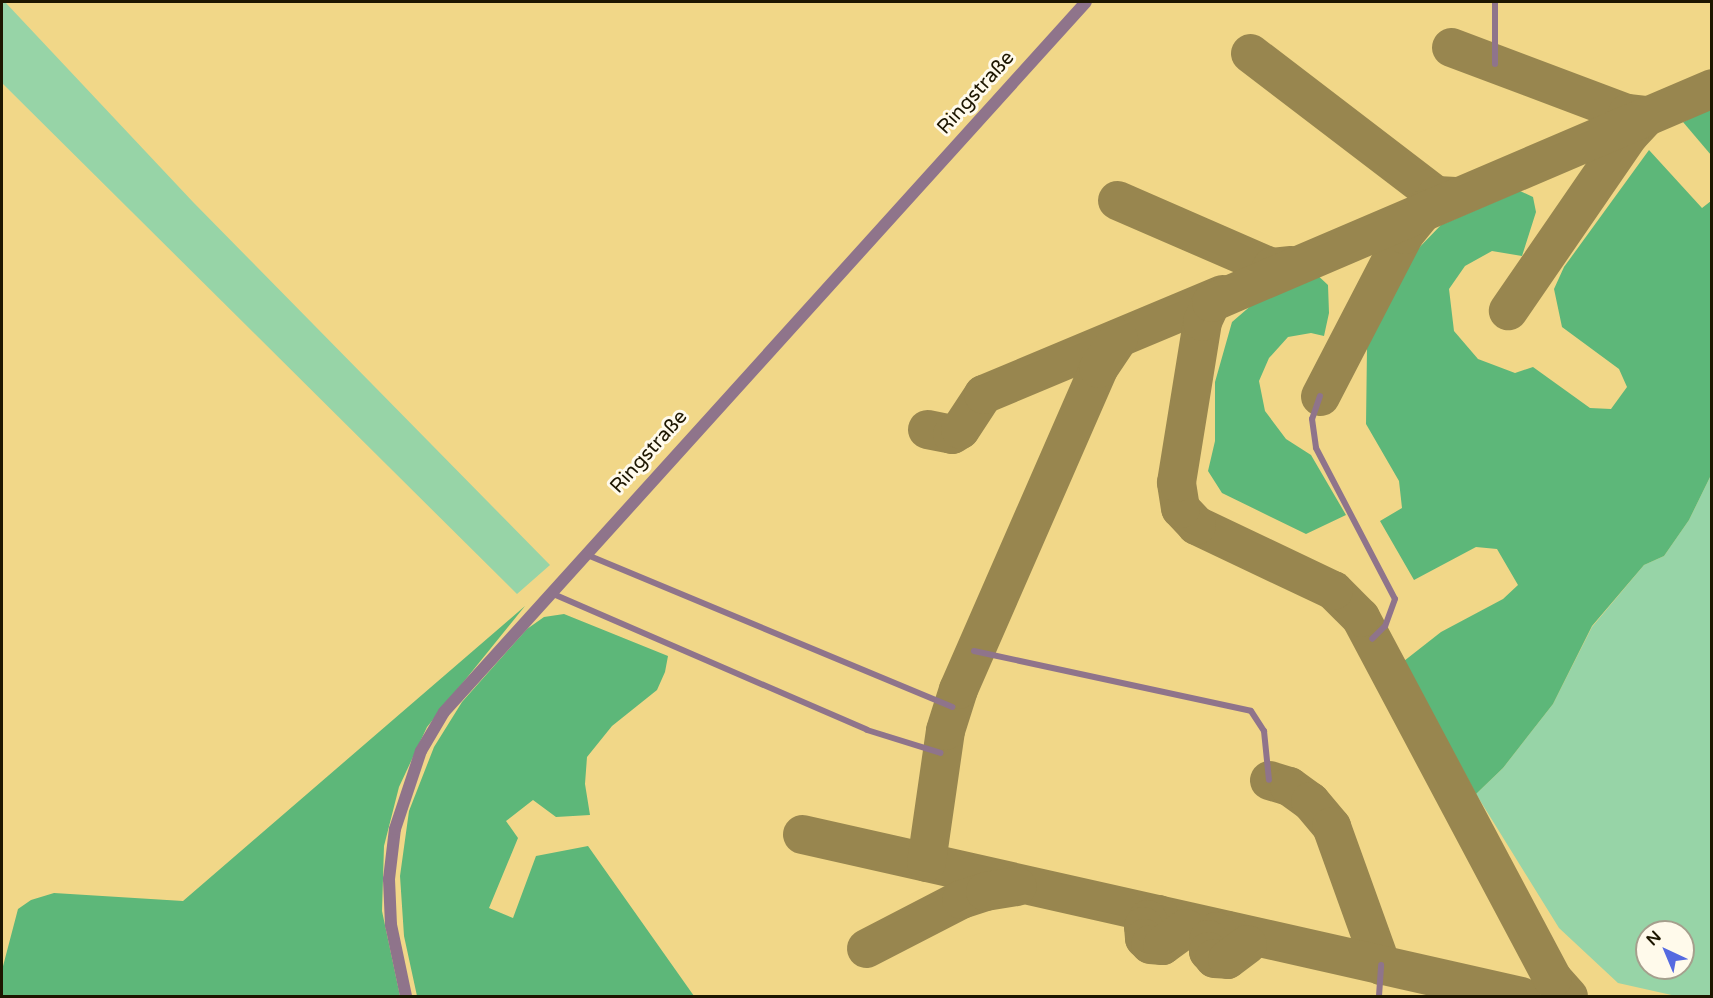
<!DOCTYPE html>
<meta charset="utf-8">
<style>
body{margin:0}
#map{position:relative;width:1713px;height:998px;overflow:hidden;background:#f1d788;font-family:"Varela Round",sans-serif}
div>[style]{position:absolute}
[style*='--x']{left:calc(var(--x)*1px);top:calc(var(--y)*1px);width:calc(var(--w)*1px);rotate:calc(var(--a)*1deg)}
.green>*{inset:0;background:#97d4a7}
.forest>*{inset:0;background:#5db779}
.taxiway>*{height:39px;margin:-19.5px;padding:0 19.5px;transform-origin:19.5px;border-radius:19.5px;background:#98864f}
.service>*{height:6px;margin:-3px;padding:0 3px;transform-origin:3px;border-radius:3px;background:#8f748b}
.minor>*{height:12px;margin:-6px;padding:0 6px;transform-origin:6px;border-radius:6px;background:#8f748b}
span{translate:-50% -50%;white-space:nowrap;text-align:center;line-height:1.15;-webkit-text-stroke:6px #fffaeb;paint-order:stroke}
.street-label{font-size:20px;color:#1d1600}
.frame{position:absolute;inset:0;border:3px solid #1d1600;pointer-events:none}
.north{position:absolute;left:1635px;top:920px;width:60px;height:60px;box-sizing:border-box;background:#fffaeb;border:2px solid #a59f8d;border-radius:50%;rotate:316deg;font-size:16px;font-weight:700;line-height:24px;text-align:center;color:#1d1600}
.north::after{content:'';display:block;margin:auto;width:21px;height:27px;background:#556ae0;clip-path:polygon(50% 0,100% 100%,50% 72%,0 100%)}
</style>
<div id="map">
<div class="green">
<i style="clip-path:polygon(2px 2px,5px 2px,193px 202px,550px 565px,517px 594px,2px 83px)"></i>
<i style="clip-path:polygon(evenodd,1711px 475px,1711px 996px,1676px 996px,1618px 983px,1559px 928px,1476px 794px,1503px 768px,1553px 704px,1592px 627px,1644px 565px,1664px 556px,1689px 520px,1711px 475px,1647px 932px,1683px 932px,1683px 968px,1647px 968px,1647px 932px)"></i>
</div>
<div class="forest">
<i style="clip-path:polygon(1711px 108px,1711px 155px,1683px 122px)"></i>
<i style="clip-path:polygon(1649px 150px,1702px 208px,1711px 201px,1711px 475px,1689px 520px,1664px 556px,1644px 565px,1592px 626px,1553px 704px,1503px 768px,1476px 794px,1404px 661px,1441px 632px,1503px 599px,1518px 585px,1497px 549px,1476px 547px,1414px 580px,1380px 521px,1402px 508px,1399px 481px,1366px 424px,1367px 348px,1411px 256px,1441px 225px,1520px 191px,1533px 197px,1536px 212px,1522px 256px,1492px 251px,1465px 266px,1449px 289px,1454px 331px,1478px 359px,1515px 373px,1533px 367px,1590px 408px,1611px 409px,1627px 387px,1619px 369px,1562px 327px,1554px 289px,1564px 267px)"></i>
<i style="clip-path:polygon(1313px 271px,1328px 285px,1329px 313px,1324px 336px,1311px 333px,1288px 337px,1269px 358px,1259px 381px,1265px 411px,1286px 439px,1311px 455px,1346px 515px,1306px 534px,1222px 493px,1208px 471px,1215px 441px,1215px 382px,1232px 322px,1268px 291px)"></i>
<i style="clip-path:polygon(525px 606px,427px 727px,399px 787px,384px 846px,382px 911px,400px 996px,2px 996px,2px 970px,18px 909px,31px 900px,54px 893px,183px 901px)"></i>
<i style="clip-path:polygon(564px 614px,668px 656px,665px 672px,657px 690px,612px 726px,587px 757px,585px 784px,590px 815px,556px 817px,533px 800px,506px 821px,518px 838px,489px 908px,513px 918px,536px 856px,588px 846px,694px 996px,417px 996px,404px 936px,400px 876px,409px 811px,434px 747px,462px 702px,527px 629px,544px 617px)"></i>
</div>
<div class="taxiway">
<i style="--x:1451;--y:47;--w:188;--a:20.6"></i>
<i style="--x:1627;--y:113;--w:20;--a:6"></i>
<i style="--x:1647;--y:115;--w:26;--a:133"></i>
<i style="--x:1629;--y:134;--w:214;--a:124.5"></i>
<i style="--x:1250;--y:53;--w:234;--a:37.4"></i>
<i style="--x:1436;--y:195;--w:19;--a:3"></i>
<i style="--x:1117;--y:200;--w:168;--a:23.5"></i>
<i style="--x:1271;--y:267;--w:20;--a:-6"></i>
<i style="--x:1320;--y:396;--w:182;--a:-62.6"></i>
<i style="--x:1404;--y:234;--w:33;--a:-51"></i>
<i style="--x:927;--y:429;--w:25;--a:11"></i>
<i style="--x:952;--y:434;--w:9;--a:-32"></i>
<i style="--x:960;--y:429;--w:42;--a:-56.7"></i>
<i style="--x:983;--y:394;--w:259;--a:-22.7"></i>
<i style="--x:1269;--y:780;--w:21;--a:17"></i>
<i style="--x:1289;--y:786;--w:26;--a:36"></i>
<i style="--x:1310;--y:801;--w:33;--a:50"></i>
<i style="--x:1331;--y:826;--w:148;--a:70.2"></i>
<i style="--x:802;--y:834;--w:737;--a:12.7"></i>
<i style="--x:926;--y:862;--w:133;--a:-81.8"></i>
<i style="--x:945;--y:730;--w:43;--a:-72.4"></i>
<i style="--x:958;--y:689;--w:350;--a:-66.4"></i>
<i style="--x:1098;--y:368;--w:36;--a:-56"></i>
<i style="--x:1158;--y:914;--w:12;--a:156"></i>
<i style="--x:1147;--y:919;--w:8;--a:120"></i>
<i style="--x:1143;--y:926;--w:12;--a:85"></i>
<i style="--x:1144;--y:938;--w:8;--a:45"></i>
<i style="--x:1150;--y:944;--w:12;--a:5"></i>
<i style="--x:1162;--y:945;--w:29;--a:-36"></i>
<i style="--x:1227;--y:930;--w:11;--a:175"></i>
<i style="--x:1216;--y:931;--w:11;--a:135"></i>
<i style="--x:1208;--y:939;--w:12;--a:90"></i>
<i style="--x:1208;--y:951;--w:9;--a:49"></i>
<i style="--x:1214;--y:958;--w:13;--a:4"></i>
<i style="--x:1227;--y:959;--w:25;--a:-37"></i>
<i style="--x:866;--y:948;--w:107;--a:-27.3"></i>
<i style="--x:961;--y:899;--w:25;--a:-18"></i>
<i style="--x:985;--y:891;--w:32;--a:-9"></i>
<i style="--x:1568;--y:996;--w:24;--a:-132"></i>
<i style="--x:1552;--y:978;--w:409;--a:-118"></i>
<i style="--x:1360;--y:617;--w:38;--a:-135"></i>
<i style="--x:1333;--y:590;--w:152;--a:-154.6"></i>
<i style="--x:1196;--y:525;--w:23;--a:-133"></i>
<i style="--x:1180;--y:508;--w:26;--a:-99"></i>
<i style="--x:1176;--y:482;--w:163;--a:-80.8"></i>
<i style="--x:1202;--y:321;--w:21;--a:-65"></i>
<i style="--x:1211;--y:302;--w:545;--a:-23.13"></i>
</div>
<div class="service">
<i style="--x:1495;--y:2;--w:62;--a:90"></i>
<i style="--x:1320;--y:396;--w:24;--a:109"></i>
<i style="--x:1312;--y:419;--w:29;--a:82"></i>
<i style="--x:1316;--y:448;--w:170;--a:62.4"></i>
<i style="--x:1395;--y:599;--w:29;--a:110"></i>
<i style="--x:1385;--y:626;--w:18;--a:135"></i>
<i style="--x:585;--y:554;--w:398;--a:22.6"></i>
<i style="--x:551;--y:593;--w:344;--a:23.4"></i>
<i style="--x:867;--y:730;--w:77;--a:17.3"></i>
<i style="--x:974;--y:651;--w:283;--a:12.2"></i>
<i style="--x:1251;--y:711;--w:24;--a:57"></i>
<i style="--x:1264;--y:731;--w:49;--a:84.2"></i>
<i style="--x:1379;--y:996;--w:31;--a:-86"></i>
</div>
<div class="minor">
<i style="--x:406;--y:996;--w:73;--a:-101.9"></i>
<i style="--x:391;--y:925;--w:46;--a:-92.5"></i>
<i style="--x:389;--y:879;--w:50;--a:-83.2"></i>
<i style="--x:395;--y:829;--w:82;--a:-71.6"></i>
<i style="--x:421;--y:751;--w:45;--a:-59.5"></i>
<i style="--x:444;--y:712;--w:957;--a:-47.88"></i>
</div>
<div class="street-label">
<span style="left:976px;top:93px;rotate:-48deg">Ringstraße</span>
<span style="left:649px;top:452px;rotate:-48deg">Ringstraße</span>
</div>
<div class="frame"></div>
<div class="north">N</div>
</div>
